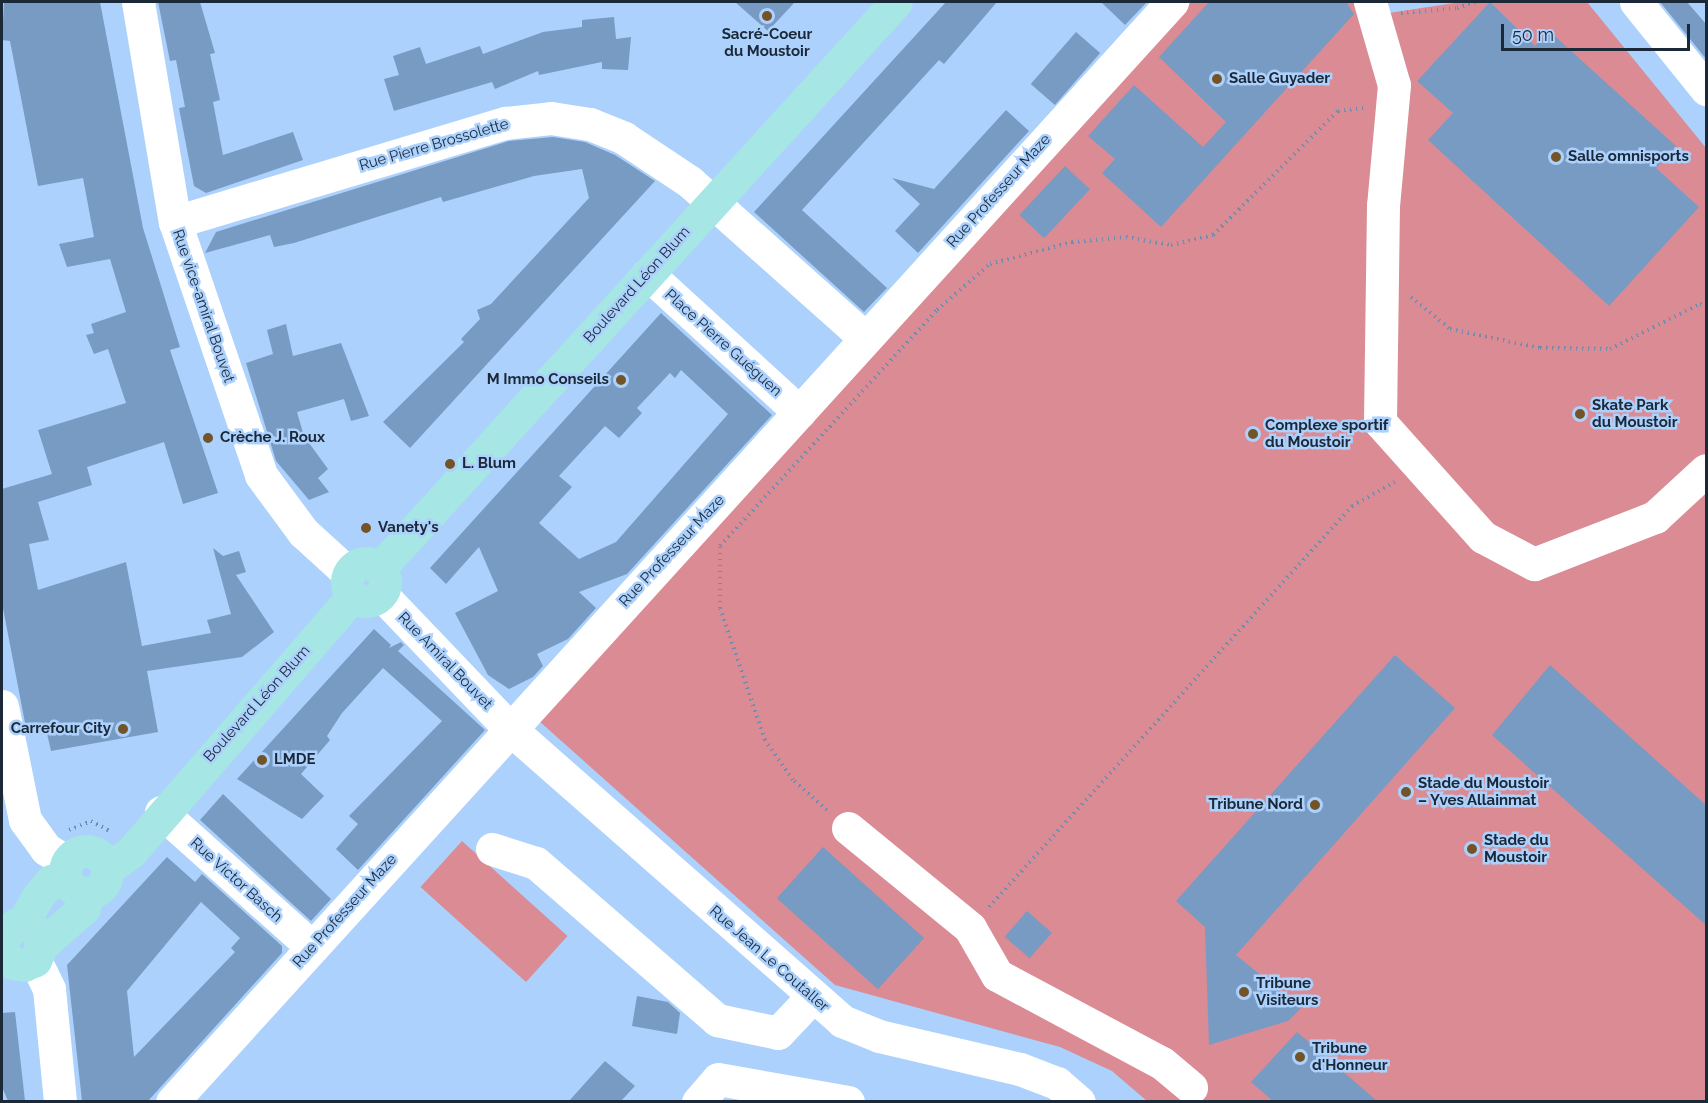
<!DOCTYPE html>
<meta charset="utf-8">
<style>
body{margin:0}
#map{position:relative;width:1708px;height:1103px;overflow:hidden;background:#acd1fc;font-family:Raleway,sans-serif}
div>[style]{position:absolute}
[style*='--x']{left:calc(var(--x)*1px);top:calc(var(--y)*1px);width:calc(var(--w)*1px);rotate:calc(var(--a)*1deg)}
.green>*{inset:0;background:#da8b94;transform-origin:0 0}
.building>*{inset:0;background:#789bc4;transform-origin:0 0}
.path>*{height:4px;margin-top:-2px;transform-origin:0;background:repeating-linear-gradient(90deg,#718dad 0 1.5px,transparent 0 6px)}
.minor>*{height:33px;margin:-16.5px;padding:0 16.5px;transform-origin:16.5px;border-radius:16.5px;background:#fff}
.major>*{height:33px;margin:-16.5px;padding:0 16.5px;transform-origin:16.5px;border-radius:16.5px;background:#a6e6e4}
.major>.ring{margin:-16.5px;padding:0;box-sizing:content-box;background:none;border:33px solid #a6e6e4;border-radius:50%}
.dots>*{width:16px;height:16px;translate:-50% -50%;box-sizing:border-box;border:3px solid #acd1fc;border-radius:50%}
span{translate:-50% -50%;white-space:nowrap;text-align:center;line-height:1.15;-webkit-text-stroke:5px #acd1fc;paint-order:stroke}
.poi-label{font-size:15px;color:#1a2838;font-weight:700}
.left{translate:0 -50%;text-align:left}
.right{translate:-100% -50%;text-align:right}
.street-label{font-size:15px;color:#1a2838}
.frame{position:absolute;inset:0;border:3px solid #1a2838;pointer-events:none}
.scale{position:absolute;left:1501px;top:24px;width:189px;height:27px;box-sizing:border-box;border:3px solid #1a2838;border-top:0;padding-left:8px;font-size:18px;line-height:21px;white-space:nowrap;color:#1a2838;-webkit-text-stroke:4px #acd1fc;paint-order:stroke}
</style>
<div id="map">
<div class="green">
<i style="clip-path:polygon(1191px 2px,1364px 2px,1369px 16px,1461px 2px,1587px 2px,1706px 148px,1706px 1101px,1147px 1101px,1112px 1071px,1060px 1047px,835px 985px,539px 721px)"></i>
<i style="left:462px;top:841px;width:142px;height:62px;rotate:42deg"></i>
</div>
<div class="building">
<i style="clip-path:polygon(4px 2px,100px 2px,143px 228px,180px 347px,170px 350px,218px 493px,183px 504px,164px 442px,87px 467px,92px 485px,38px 502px,49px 540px,29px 544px,38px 590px,126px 562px,142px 646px,211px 633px,207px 620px,231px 614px,213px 548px,223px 556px,239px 551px,246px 572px,236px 575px,274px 632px,242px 657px,147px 671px,158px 732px,51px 751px,45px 725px,26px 728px,2px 603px,2px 489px,52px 474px,38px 430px,126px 403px,108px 349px,94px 354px,86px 335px,94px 333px,91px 324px,126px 312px,110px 259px,67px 267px,59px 244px,94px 237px,83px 178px,38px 186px,10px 41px,2px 40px)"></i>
<i style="clip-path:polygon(158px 2px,200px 2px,215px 53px,210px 54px,220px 100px,213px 102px,223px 155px,293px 132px,303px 160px,206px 193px,194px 186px,179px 108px,185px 107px,176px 60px,170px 61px)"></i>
<i style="clip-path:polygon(735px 2px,795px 2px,768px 31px)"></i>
<i style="clip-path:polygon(946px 2px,997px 2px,944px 64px,939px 60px,802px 210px,887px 288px,864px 312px,754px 212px)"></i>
<i style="clip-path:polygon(1101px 2px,1147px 2px,1125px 25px)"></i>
<i style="clip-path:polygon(1209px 2px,1346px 2px,1354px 14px,1161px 227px,1102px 173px,1115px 159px,1088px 136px,1134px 85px,1203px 147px,1226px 122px,1159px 57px)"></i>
<i style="clip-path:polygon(1490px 2px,1535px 46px,1549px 31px,1676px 146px,1656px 168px,1699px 207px,1609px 306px,1428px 140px,1453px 113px,1417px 81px)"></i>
<i style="clip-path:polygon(1660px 2px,1687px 2px,1707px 25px,1707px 60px)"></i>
<i style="clip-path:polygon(614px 17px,616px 39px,631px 37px,628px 70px,602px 69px,602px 62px,539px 75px,538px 71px,495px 89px,492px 82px,394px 111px,384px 79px,399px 75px,393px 56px,420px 47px,426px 64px,480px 46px,483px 54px,543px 32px,582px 27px,582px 20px)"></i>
<i style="left:1076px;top:32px;width:32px;height:69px;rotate:41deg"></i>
<i style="clip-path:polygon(1006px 110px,1029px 131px,918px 253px,895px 231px,920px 204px,892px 178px,934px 189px)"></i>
<i style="clip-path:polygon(553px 137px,585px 142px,615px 155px,655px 181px,410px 448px,383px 422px,464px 342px,461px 339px,480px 319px,477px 310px,491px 304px,589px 198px,582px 169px,534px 176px,443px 202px,441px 197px,294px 243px,274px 247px,270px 235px,205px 253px,216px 232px,509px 141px)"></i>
<i style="left:1065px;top:166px;width:34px;height:67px;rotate:43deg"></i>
<i style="clip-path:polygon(evenodd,661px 313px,772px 415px,627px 574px,579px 592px,596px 608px,568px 639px,537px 654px,543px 666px,533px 677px,509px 689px,488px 675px,455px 613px,498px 591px,479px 547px,446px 584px,430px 568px,661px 313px,681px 370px,728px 414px,616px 542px,579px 559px,539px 523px,572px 487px,559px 476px,605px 426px,619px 438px,642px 413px,637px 408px,670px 373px,675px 378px,681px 370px)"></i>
<i style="clip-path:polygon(286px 324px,293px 356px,341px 343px,369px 416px,351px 421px,344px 399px,297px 412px,304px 436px,328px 469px,318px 478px,329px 492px,309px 500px,276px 461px,246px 363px,273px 354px,267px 330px)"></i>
<i style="clip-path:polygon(374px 629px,391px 645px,389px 648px,401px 642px,404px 645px,398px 651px,485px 730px,358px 870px,336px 849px,358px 824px,349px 816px,442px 721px,383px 668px,342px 713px,327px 736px,330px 740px,301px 774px,324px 796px,302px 819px,237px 779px)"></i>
<i style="clip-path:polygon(1395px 655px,1455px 708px,1236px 955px,1301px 1008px,1288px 1021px,1209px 1045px,1205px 927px,1176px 901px)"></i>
<i style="clip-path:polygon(1550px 665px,1707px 806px,1707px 926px,1492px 735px)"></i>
<i style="clip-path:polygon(223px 794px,331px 899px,311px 921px,200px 820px)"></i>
<i style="left:823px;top:847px;width:136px;height:69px;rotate:42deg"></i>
<i style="clip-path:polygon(evenodd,167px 857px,195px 882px,202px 874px,282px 946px,282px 953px,148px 1101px,82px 1101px,67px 965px,167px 857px,201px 902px,240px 938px,231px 948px,235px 952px,134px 1057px,127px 991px,201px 902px)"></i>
<i style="left:1027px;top:911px;width:33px;height:34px;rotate:41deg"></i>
<i style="clip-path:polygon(637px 996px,668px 1002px,680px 1013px,677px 1034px,632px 1026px)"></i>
<i style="clip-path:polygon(15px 1012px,25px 1101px,8px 1101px,2px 1087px,2px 1013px)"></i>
<i style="clip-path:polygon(1297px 1032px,1377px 1101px,1273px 1101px,1251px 1082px)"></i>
<i style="clip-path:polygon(605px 1061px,635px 1086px,621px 1101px,569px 1101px)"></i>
</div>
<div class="path">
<i style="--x:1401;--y:13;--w:56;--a:-5.1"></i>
<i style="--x:1457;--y:8;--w:20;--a:-18"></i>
<i style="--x:1411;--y:297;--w:50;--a:39.4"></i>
<i style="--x:1450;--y:329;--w:92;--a:11.9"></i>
<i style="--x:1540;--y:348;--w:70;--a:0.8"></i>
<i style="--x:1610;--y:349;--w:101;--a:-26.6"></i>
<i style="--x:1700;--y:304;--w:6;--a:18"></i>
<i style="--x:827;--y:810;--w:45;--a:-138.6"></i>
<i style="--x:793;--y:780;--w:49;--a:-125"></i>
<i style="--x:765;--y:740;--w:139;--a:-108.8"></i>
<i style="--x:720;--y:608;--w:62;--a:-90"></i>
<i style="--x:720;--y:546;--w:321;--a:-47.4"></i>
<i style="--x:937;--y:310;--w:70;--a:-41"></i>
<i style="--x:990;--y:264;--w:85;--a:-15"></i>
<i style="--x:1072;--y:242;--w:54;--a:-5.3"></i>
<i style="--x:1126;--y:237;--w:46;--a:10.1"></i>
<i style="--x:1171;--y:245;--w:43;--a:-13.4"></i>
<i style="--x:1213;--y:235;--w:176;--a:-44.8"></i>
<i style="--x:1338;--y:111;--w:26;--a:-7"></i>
<i style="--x:69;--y:830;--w:24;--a:-22"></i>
<i style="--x:91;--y:821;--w:24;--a:28"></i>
<i style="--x:989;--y:907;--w:541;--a:-47.85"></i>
<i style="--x:1352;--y:506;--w:49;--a:-29.2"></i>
</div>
<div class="minor">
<i style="--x:138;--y:2;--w:223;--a:80.5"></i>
<i style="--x:175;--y:222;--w:267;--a:71.2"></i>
<i style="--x:261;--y:475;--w:71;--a:53.6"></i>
<i style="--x:303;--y:532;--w:62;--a:42.4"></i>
<i style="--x:1370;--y:2;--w:86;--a:73.9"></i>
<i style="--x:1394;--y:85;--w:121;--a:95.2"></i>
<i style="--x:1383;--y:205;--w:217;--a:90.8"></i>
<i style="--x:1380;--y:422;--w:154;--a:48.2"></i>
<i style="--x:1483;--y:537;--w:58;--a:27.9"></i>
<i style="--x:1534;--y:564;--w:130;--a:-21.2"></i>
<i style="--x:1655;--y:517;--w:69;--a:-42.7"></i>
<i style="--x:1636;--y:2;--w:112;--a:51.2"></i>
<i style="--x:175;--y:222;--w:345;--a:-16.7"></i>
<i style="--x:505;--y:123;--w:46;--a:-6.2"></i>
<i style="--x:551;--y:118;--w:39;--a:9"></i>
<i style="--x:590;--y:124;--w:37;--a:22"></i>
<i style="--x:624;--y:138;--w:79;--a:33.7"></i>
<i style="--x:690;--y:182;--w:234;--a:41.7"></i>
<i style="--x:648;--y:274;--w:205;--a:42.4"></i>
<i style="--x:381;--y:594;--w:185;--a:46.3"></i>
<i style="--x:509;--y:728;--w:444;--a:41.3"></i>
<i style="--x:842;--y:1021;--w:40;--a:22"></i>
<i style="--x:879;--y:1036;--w:145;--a:13.2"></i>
<i style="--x:1020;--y:1069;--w:40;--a:21"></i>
<i style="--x:1057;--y:1083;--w:29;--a:41"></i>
<i style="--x:2;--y:706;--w:116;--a:78.6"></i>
<i style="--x:25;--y:820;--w:36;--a:54"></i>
<i style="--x:46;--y:849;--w:25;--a:32"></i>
<i style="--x:161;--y:812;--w:203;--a:41.8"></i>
<i style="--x:848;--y:828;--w:158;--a:39.3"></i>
<i style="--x:970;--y:928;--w:54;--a:60.1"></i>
<i style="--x:997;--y:975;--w:187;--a:28.1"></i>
<i style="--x:1162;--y:1063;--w:38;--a:40"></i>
<i style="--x:492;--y:849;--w:46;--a:17.7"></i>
<i style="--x:536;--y:863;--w:240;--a:40.9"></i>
<i style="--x:717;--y:1020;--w:62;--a:12"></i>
<i style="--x:778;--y:1033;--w:48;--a:-46.7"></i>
<i style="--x:35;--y:960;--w:32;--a:64"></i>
<i style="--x:49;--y:989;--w:114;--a:84.4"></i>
<i style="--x:172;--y:1102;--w:1487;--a:-47.73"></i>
<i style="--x:698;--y:1102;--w:30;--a:-49"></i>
<i style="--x:718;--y:1079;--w:132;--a:10"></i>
</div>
<div class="major">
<i class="ring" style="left:347px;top:563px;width:5px;height:5px"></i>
<i style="--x:379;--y:569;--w:767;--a:-47.64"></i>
<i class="ring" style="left:65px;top:851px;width:9px;height:9px"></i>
<i style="--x:107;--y:869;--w:29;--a:-35"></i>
<i style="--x:131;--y:852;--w:339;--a:-49.1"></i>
<i style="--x:22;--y:924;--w:32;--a:-60"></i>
<i style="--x:38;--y:896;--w:20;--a:-49"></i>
<i style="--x:51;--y:881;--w:15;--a:-16"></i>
<i style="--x:2;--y:939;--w:19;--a:-47"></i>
<i style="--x:15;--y:925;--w:13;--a:0"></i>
<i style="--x:28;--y:925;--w:13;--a:39"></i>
<i style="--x:38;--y:933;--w:13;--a:72"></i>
<i style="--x:42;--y:945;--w:17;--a:115"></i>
<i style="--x:35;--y:960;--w:12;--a:156"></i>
<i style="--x:24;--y:965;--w:12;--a:-171"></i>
<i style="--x:12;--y:963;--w:16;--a:-128"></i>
<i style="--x:42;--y:945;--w:56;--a:-41.4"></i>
<i style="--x:84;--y:908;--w:16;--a:-75"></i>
</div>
<div class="dots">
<i style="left:767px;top:16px;background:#735429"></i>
<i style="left:1217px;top:79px;background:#735429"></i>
<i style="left:1556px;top:157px;background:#735429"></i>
<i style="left:621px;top:380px;background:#735429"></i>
<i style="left:1580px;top:414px;background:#735429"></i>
<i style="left:1253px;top:434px;background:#735429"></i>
<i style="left:208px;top:438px;background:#735429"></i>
<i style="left:450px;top:464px;background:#735429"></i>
<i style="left:366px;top:528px;background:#735429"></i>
<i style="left:123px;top:729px;background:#735429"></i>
<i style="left:262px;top:760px;background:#735429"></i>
<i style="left:1406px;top:792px;background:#735429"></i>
<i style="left:1315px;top:805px;background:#735429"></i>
<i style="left:1472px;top:849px;background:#735429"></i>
<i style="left:1244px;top:992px;background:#735429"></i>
<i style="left:1300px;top:1057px;background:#735429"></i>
</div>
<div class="poi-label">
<span style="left:767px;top:43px">Sacré-Coeur<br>du Moustoir</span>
<span class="left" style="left:1229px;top:79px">Salle Guyader</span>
<span class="left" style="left:1568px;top:157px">Salle omnisports</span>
<span class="right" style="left:609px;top:380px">M Immo Conseils</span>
<span class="left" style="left:1592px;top:414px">Skate Park<br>du Moustoir</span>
<span class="left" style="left:1265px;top:434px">Complexe sportif<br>du Moustoir</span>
<span class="left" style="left:220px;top:438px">Crèche J. Roux</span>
<span class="left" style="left:462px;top:464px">L. Blum</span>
<span class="left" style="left:378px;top:528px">Vanety's</span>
<span class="right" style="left:111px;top:729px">Carrefour City</span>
<span class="left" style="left:274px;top:760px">LMDE</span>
<span class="left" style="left:1418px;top:792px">Stade du Moustoir<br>– Yves Allainmat</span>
<span class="right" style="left:1303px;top:805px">Tribune Nord</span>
<span class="left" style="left:1484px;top:849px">Stade du<br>Moustoir</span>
<span class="left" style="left:1256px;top:992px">Tribune<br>Visiteurs</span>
<span class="left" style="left:1312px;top:1057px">Tribune<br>d'Honneur</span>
</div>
<div class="street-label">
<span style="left:434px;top:145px;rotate:-16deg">Rue Pierre Brossolette</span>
<span style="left:999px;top:191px;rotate:-48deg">Rue Professeur Maze</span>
<span style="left:637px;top:285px;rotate:-48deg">Boulevard Léon Blum</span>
<span style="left:203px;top:306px;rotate:71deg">Rue vice-amiral Bouvet</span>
<span style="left:723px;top:343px;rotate:42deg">Place Pierre Guéguen</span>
<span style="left:672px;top:551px;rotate:-47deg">Rue Professeur Maze</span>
<span style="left:445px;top:661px;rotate:46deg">Rue Amiral Bouvet</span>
<span style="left:257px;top:704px;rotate:-48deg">Boulevard Léon Blum</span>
<span style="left:236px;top:880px;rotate:42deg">Rue Victor Basch</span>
<span style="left:345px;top:911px;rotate:-48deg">Rue Professeur Maze</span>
<span style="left:769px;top:959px;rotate:41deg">Rue Jean Le Coutaller</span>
</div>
<div class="frame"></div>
<div class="scale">50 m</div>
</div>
